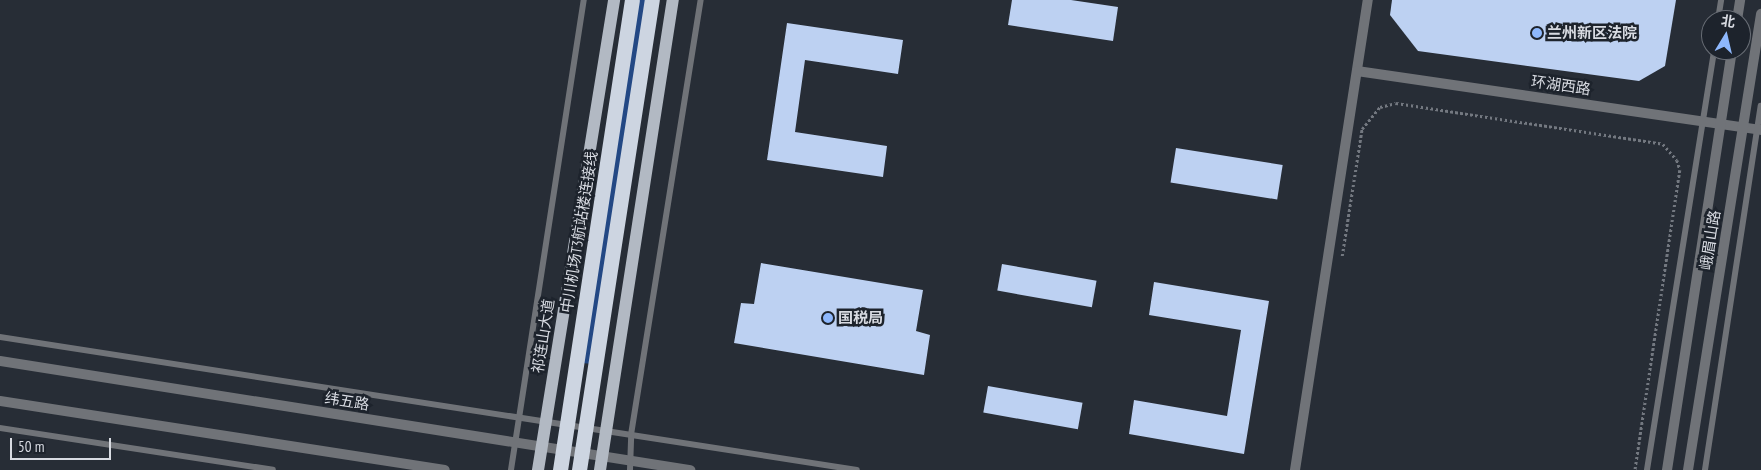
<!DOCTYPE html>
<meta charset="utf-8">
<style>
body{margin:0}
#map{position:relative;width:1761px;height:470px;overflow:hidden;background:#272d36;font-family:"PT Sans Narrow","Noto Sans SC",sans-serif}
div>[style]{position:absolute}
[style*='--x']{left:calc(var(--x)*1px);top:calc(var(--y)*1px);width:calc(var(--w)*1px);rotate:calc(var(--a)*1deg)}
.green>*{inset:0;background:#234884}
.building>*{inset:0;background:#bdd1f2;transform-origin:0 0}
.path>*{height:2.5px;margin-top:-1.25px;transform-origin:0;background:repeating-linear-gradient(90deg,#737880 0 2.5px,transparent 0 5px)}
.service>*{height:5.5px;margin:-2.75px;padding:0 2.75px;transform-origin:2.75px;border-radius:2.75px;background:#707378}
.minor>*{height:10px;margin:-5px;padding:0 5px;transform-origin:5px;border-radius:5px;background:#707378}
.tertiary>*{height:10px;margin:-5px;padding:0 5px;transform-origin:5px;border-radius:5px;background:#707378}
.primary>*{height:12px;margin:-6px;padding:0 6px;transform-origin:6px;border-radius:6px;background:#b2b9c3}
.motorway>*{height:15px;margin:-7.5px;padding:0 7.5px;transform-origin:7.5px;border-radius:7.5px;background:#cdd5e1}
.dots>*{width:14px;height:14px;translate:-50% -50%;box-sizing:border-box;border:2px solid #1d232c;border-radius:50%}
span{translate:-50% -50%;white-space:nowrap;text-align:center;line-height:1.15;-webkit-text-stroke:5px #1d232c;paint-order:stroke}
.poi-label{font-size:15px;color:#d8dbe2;font-weight:700}
.left{translate:0 -50%;text-align:left}
.street-label{font-size:15px;color:#d8dbe2}
.north{position:absolute;left:1701px;top:10px;width:50px;height:50px;box-sizing:border-box;background:#1d232c;border:1px solid #686d75;border-radius:50%;rotate:9deg;font-size:14px;font-weight:700;line-height:20px;text-align:center;color:#d8dbe2}
.north::after{content:'';display:block;margin:auto;width:18px;height:22px;background:#8eb8fd;clip-path:polygon(50% 0,100% 100%,50% 72%,0 100%)}
.scale{position:absolute;left:10px;top:438px;width:101px;height:22px;box-sizing:border-box;border:2px solid #d8dbe2;border-top:0;padding-left:6px;font-size:15px;line-height:18px;white-space:nowrap;color:#d8dbe2;-webkit-text-stroke:4px #1d232c;paint-order:stroke}
</style>
<div id="map">
<div class="green">
<i style="clip-path:polygon(633px 0,656px 0,593px 364px,582px 363px)"></i>
</div>
<div class="building">
<i style="clip-path:polygon(1012px 0,1071px 0,1118px 7px,1113px 41px,1008px 25px)"></i>
<i style="clip-path:polygon(1392px 0,1676px 0,1665px 66px,1639px 81px,1418px 51px,1390px 15px)"></i>
<i style="clip-path:polygon(787px 23px,903px 40px,898px 74px,805px 60px,795px 132px,887px 146px,883px 177px,767px 160px)"></i>
<i style="left:1176px;top:148px;width:108px;height:35px;rotate:9deg"></i>
<i style="clip-path:polygon(761px 263px,923px 290px,916px 331px,930px 335px,924px 375px,734px 343px,741px 303px,754px 304px)"></i>
<i style="left:1002px;top:264px;width:96px;height:27px;rotate:10deg"></i>
<i style="clip-path:polygon(1154px 282px,1269px 301px,1244px 454px,1129px 434px,1134px 400px,1227px 416px,1241px 330px,1149px 315px)"></i>
<i style="left:988px;top:386px;width:96px;height:27px;rotate:10deg"></i>
</div>
<div class="path">
<i style="--x:1342;--y:256;--w:129;--a:-81.1"></i>
<i style="--x:1362;--y:129;--w:28;--a:-51"></i>
<i style="--x:1380;--y:107;--w:16;--a:-14"></i>
<i style="--x:1396;--y:103;--w:270;--a:8.7"></i>
<i style="--x:1663;--y:144;--w:21;--a:49"></i>
<i style="--x:1677;--y:160;--w:10;--a:73"></i>
<i style="--x:1680;--y:170;--w:303;--a:98.5"></i>
</div>
<div class="service">
<i style="--x:1718;--y:20;--w:20;--a:-81"></i>
<i style="--x:0;--y:337;--w:867;--a:8.82"></i>
<i style="--x:0;--y:428;--w:276;--a:8.7"></i>
<i style="--x:511;--y:470;--w:476;--a:-81.2"></i>
<i style="--x:630;--y:470;--w:35;--a:-88"></i>
<i style="--x:631;--y:435;--w:441;--a:-80.9"></i>
<i style="--x:1647;--y:470;--w:425;--a:-80.9"></i>
<i style="--x:1705;--y:470;--w:368;--a:-81.3"></i>
</div>
<div class="minor">
<i style="--x:1295;--y:470;--w:476;--a:-81.2"></i>
</div>
<div class="tertiary">
<i style="--x:1737;--y:20;--w:20;--a:-81"></i>
<i style="--x:1357;--y:71;--w:408;--a:8.3"></i>
<i style="--x:0;--y:361;--w:699;--a:8.98"></i>
<i style="--x:0;--y:401;--w:450;--a:8.8"></i>
<i style="--x:1667;--y:470;--w:425;--a:-81.2"></i>
<i style="--x:1688;--y:470;--w:462;--a:-80.9"></i>
</div>
<div class="primary">
<i style="--x:538;--y:470;--w:476;--a:-80.8"></i>
<i style="--x:600;--y:470;--w:476;--a:-81.2"></i>
</div>
<div class="motorway">
<i style="--x:560;--y:470;--w:475;--a:-81.3"></i>
<i style="--x:579;--y:470;--w:476;--a:-81.2"></i>
</div>
<div class="dots">
<i style="left:1537px;top:33px;background:#8eb8fd"></i>
<i style="left:828px;top:318px;background:#8eb8fd"></i>
</div>
<div class="poi-label">
<span class="left" style="left:1547px;top:33px">兰州新区法院</span>
<span class="left" style="left:838px;top:318px">国税局</span>
</div>
<div class="street-label">
<span style="left:1561px;top:85px;rotate:8deg">环湖西路</span>
<span style="left:579px;top:232px;rotate:-81deg">中川机场T3航站楼连接线</span>
<span style="left:1710px;top:240px;rotate:-81deg">峨眉山路</span>
<span style="left:543px;top:336px;rotate:-81deg">祁连山大道</span>
<span style="left:347px;top:401px;rotate:9deg">纬五路</span>
</div>
<div class="north">北</div>
<div class="scale">50 m</div>
</div>
